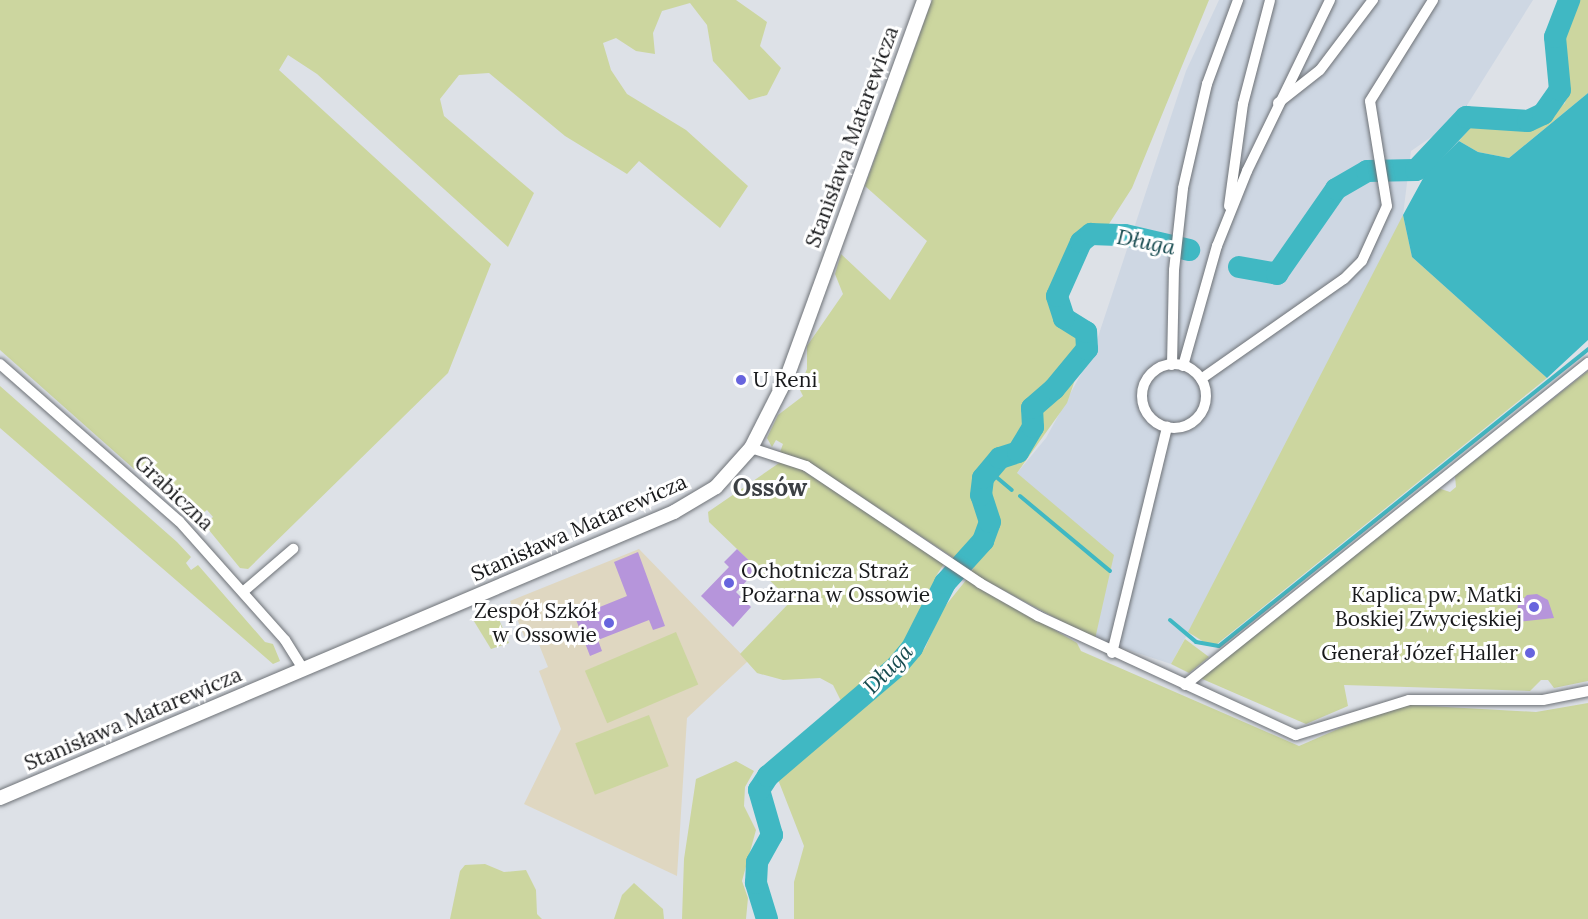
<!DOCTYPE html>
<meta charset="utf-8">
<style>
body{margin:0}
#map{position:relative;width:1588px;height:919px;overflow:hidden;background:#dde1e7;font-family:Lora,serif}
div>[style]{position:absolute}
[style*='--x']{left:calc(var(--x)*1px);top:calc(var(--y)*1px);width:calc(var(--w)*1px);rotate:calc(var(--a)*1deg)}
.built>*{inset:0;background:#ced7e3}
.education>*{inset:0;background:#dfd7c1}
.green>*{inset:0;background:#ccd69f;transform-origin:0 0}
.water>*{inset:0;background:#40b8c3}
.stream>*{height:4px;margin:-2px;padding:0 2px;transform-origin:2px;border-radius:2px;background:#40b8c3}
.river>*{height:22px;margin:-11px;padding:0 11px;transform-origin:11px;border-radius:11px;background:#40b8c3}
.building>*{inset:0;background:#b695db}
.roads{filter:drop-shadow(0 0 2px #6e7277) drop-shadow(0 0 2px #6e7277)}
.street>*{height:10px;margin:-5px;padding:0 5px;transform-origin:5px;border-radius:5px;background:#fff}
.street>.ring{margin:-5px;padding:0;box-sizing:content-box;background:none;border:10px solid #fff;border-radius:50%}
.secondary>*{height:14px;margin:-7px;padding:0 7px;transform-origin:7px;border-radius:7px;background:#fff}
.dots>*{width:16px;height:16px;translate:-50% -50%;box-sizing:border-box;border:3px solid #fff;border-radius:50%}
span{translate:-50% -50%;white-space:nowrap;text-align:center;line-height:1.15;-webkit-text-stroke:6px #fff;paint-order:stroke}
.street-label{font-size:21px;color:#18191b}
.poi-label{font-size:21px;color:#18191b}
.left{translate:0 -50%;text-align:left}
.right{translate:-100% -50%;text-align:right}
.water-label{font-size:22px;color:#174b50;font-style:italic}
.quarter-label{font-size:24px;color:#3c4044;font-weight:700}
</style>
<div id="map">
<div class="built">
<i style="clip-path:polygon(1219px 0,1533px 0,1459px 118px,1411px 151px,1403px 215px,1513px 346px,1547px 378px,1438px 444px,1217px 644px,1188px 633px,1171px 664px,1095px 639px,1017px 473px,1046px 438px,1093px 352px,1186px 71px)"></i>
</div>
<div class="education">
<i style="clip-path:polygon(639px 549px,748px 661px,687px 718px,677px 876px,524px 804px,561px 729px,539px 671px,548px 667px,538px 642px,524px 636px,510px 601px)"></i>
</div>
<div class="green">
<i style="clip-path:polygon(0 0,736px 0,767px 22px,760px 46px,781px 68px,767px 95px,749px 100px,713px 61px,707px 25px,690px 3px,662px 11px,653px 33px,655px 54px,636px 51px,616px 38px,603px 43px,611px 70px,627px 94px,686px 130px,748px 186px,720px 228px,639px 161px,627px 174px,565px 136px,489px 73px,459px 75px,440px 99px,444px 116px,534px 193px,508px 247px,317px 74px,288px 55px,279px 70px,491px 264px,448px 373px,248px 569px,240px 568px,204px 524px,213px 517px,207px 510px,198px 517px,164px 485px,134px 469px,0 350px)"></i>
<i style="clip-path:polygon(932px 0,1209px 0,1132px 188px,1107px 227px,1088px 227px,1076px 237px,1055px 276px,1051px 309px,1058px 321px,1076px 330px,1078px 347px,1030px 400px,1018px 443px,995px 452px,979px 470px,975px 500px,982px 526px,967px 553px,957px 560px,812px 464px,780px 452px,783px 444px,776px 440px,772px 447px,767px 438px,778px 415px,803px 396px,799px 388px,807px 369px,807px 346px,843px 294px,835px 274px,841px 254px,890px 300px,927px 241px,865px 186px)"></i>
<i style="clip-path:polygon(1576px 0,1588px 0,1588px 93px,1509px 158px,1478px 152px,1459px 141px,1471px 127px,1491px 121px,1513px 130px,1541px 124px,1565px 103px,1569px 78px,1563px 31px)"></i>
<i style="clip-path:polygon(1403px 215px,1412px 257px,1547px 378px,1217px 644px,1207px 644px,1188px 632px)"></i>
<i style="clip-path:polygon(1588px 371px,1588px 681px,1554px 688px,1548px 680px,1541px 680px,1530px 691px,1344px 685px,1348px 706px,1306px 724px,1200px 678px,1438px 488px,1450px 492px,1456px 487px,1455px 476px)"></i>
<i style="clip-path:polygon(1077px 374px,1067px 403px,1017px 473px,1114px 555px,1095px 639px,971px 573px,995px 524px,990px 475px,1031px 444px,1041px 406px)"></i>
<i style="clip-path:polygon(0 386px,177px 542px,191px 557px,186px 563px,191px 570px,198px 565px,265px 642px,273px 644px,280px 661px,273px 664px,0 428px)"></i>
<i style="clip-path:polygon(782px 461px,796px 466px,945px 562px,936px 576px,924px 620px,908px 645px,842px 703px,833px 685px,820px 678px,783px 680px,757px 673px,740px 654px,791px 601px,709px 522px,708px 512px)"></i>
<i style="clip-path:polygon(967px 579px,1077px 643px,1081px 651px,1299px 746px,1384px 709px,1411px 705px,1536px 712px,1588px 703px,1588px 919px,794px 919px,794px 882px,804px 846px,777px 777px,925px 648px,942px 610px)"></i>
<i style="clip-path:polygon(495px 610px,509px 643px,491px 649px,472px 618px)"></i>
<i style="left:676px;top:632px;width:57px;height:99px;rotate:67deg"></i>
<i style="clip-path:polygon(1185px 639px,1209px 657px,1189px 673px,1171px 664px)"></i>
<i style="left:649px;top:715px;width:55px;height:79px;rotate:69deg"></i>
<i style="clip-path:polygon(736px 761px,754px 771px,745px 787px,744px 806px,756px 830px,742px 881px,748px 898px,746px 919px,682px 919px,684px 859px,696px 779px)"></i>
<i style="clip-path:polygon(485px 864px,504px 872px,526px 870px,536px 890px,537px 914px,542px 919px,450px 919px,460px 871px,465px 865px)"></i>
<i style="clip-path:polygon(634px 883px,663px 909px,664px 919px,614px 919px,622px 895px)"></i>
</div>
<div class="water">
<i style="clip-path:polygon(1588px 93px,1588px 340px,1547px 378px,1412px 257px,1403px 215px,1426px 173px,1459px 141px,1478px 152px,1509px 158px)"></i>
</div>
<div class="stream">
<i style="--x:988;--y:470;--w:31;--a:40"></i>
<i style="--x:1020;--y:496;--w:117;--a:39.8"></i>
<i style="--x:1170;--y:620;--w:34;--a:40"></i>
<i style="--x:1196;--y:642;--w:23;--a:10"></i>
<i style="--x:1219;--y:646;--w:474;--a:-38.8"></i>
</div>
<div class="river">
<i style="--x:1239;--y:267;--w:39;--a:10"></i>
<i style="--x:1277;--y:274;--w:103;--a:-55.2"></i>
<i style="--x:1336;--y:189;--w:36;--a:-30"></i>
<i style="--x:1367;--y:171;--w:49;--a:-1.2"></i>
<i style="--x:1416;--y:170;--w:73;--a:-46.7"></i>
<i style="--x:1466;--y:117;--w:62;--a:3.7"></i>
<i style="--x:1528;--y:121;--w:17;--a:-25"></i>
<i style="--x:1543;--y:114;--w:29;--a:-55"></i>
<i style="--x:1560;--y:90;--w:53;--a:-95.4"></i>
<i style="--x:1555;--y:37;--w:40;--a:-69"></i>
<i style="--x:767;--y:919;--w:38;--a:-107"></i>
<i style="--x:756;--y:883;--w:21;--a:-87"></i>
<i style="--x:757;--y:862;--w:31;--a:-61"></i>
<i style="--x:772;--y:835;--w:47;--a:-106.1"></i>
<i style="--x:759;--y:790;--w:17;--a:-57"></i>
<i style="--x:768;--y:776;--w:168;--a:-40.4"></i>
<i style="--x:896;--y:667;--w:25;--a:-50"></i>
<i style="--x:912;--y:648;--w:73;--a:-63.1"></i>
<i style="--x:945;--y:583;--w:57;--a:-47.9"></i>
<i style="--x:983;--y:541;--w:20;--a:-70"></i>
<i style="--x:990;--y:522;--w:28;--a:-108"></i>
<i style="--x:981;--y:495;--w:17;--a:-83"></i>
<i style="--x:983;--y:478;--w:26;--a:-50"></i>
<i style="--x:1000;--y:458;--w:19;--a:-18"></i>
<i style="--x:1018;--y:452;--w:29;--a:-59"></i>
<i style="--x:1033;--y:427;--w:19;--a:-93"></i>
<i style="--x:1032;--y:408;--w:29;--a:-41"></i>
<i style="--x:1054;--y:389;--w:52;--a:-50.5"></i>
<i style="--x:1087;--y:349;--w:17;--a:-93"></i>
<i style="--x:1086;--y:332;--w:26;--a:-148"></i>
<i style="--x:1064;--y:318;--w:23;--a:-108"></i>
<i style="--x:1057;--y:296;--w:59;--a:-66"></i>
<i style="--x:1081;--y:242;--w:13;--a:-39"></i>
<i style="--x:1091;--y:234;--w:34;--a:2"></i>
<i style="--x:1125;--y:235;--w:66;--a:13.2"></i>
</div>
<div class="building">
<i style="clip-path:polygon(737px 549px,758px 569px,736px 592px,751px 607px,733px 627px,701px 596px,729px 567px,724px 562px)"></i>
<i style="clip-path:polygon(638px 552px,665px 626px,653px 630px,649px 620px,598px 640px,602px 651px,590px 656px,575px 617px,627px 596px,614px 562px)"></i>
<i style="clip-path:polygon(1537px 594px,1548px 600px,1554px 618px,1516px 622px,1518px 604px,1527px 595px)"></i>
</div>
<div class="roads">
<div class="street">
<i style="--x:1278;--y:103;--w:53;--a:-38.2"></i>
<i style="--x:1320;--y:70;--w:88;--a:-52.9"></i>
<i style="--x:1229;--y:206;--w:103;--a:-82.2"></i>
<i style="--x:1243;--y:104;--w:107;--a:-75.4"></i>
<i style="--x:0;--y:364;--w:238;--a:41.3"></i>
<i style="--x:179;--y:521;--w:159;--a:48.3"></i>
<i style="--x:285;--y:640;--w:34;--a:58"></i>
<i class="ring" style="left:1142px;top:364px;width:54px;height:54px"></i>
<i style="--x:1172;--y:365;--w:95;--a:-88.8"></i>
<i style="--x:1174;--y:270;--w:82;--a:-83.7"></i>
<i style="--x:1183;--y:188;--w:107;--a:-77"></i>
<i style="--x:1207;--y:84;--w:90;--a:-69.7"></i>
<i style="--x:1183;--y:366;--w:125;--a:-74.2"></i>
<i style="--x:1217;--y:246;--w:81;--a:-68.2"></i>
<i style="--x:1247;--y:171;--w:190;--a:-64.1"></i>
<i style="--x:1201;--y:379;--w:174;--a:-35"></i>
<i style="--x:1344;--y:279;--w:25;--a:-45"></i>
<i style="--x:1362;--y:261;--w:60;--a:-65.6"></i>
<i style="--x:1387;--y:206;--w:106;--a:-99.2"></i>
<i style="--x:1370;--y:101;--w:119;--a:-58"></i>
<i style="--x:751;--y:448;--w:58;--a:18.1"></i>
<i style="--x:806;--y:466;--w:210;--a:33.9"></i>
<i style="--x:980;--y:583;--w:67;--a:29.6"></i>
<i style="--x:1038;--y:616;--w:284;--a:24.8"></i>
<i style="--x:1296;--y:735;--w:118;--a:-17.2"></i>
<i style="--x:1409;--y:700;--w:134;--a:0"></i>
<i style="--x:1543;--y:700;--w:46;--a:-11.3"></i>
<i style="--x:244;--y:591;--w:65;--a:-40.6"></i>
<i style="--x:1112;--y:653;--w:233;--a:-76.3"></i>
<i style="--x:1185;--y:685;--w:516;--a:-38.63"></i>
</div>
<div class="secondary">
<i style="--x:0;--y:798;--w:732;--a:-22.99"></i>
<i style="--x:674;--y:512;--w:49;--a:-30.8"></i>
<i style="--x:716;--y:487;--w:52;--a:-48.1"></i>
<i style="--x:751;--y:448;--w:80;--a:-63.1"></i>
<i style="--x:787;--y:377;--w:401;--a:-70"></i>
</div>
</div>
<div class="dots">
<i style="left:741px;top:380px;background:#6764de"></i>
<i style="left:729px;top:583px;background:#6764de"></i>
<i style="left:1534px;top:607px;background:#6764de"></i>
<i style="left:609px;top:623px;background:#6764de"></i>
<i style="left:1530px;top:653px;background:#6764de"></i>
</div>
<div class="street-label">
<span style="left:852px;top:137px;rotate:-70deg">Stanisława Matarewicza</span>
<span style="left:174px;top:493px;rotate:43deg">Grabiczna</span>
<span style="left:579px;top:528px;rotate:-24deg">Stanisława Matarewicza</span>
<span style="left:133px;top:719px;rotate:-23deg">Stanisława Matarewicza</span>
</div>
<div class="poi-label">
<span class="left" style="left:753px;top:380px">U Reni</span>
<span class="left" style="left:741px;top:583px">Ochotnicza Straż<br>Pożarna w Ossowie</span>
<span class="right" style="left:1522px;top:607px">Kaplica pw. Matki<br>Boskiej Zwycięskiej</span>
<span class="right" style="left:597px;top:623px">Zespół Szkół<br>w Ossowie</span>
<span class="right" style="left:1518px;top:653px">Generał Józef Haller</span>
</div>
<div class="water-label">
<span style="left:1146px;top:242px;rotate:11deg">Długa</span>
<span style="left:888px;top:669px;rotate:-46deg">Długa</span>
</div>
<div class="quarter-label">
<span style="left:770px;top:488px">Ossów</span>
</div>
</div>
